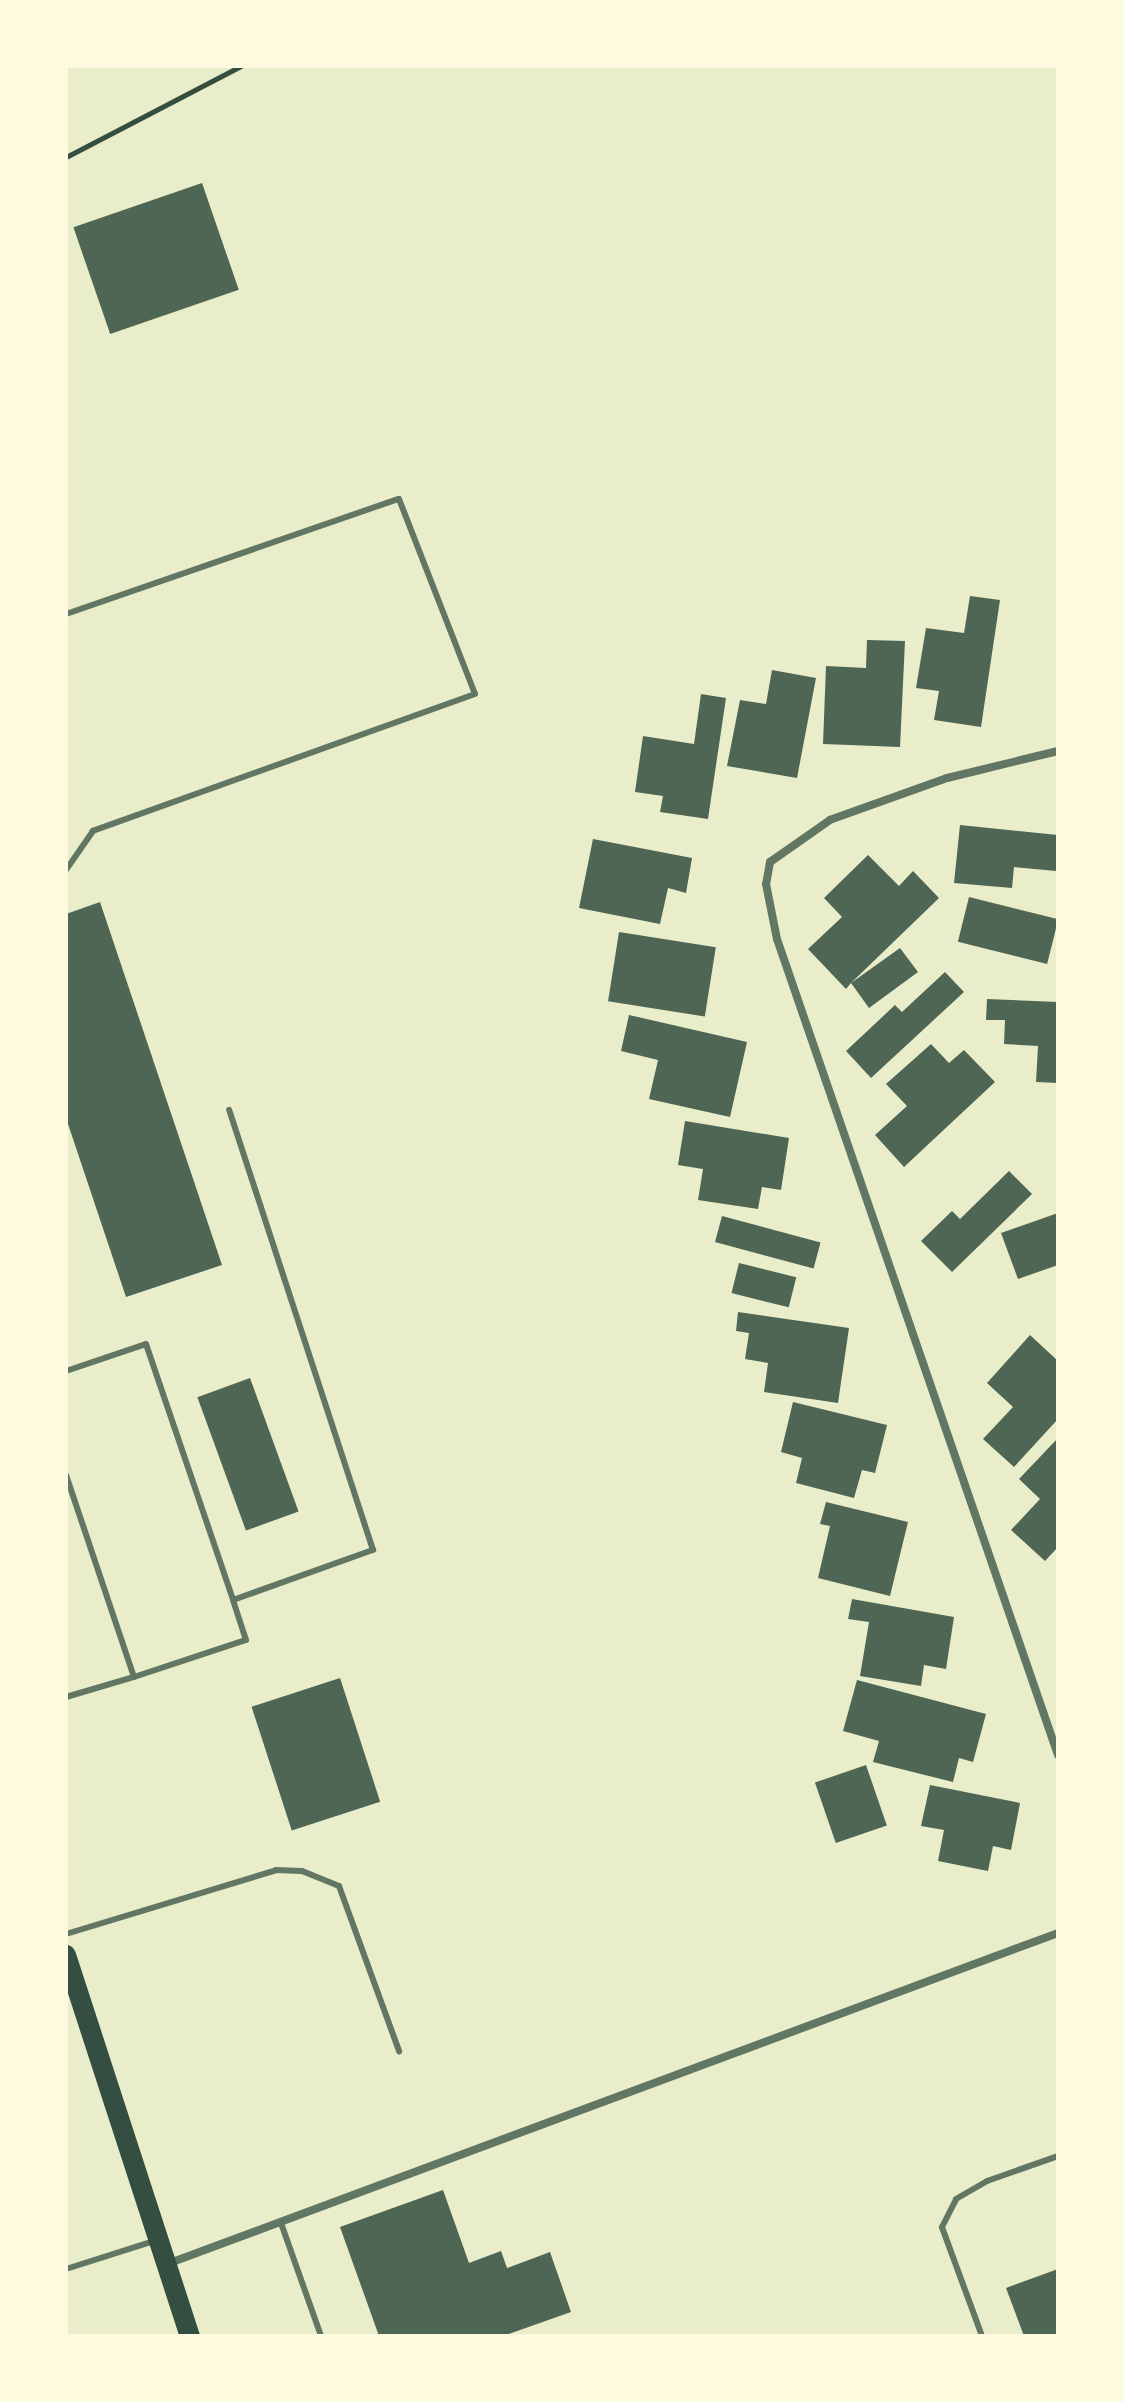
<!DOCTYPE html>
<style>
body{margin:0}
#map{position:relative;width:1124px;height:2402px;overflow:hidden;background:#e9edc9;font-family:Lato,sans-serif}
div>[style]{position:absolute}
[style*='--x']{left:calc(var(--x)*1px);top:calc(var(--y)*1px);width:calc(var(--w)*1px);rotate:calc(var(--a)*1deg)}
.building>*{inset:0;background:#4f6655;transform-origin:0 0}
.path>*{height:5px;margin:-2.5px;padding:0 2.5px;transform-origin:2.5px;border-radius:2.5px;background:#344e41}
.service>*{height:6px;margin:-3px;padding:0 3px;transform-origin:3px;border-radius:3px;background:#617663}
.minor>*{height:8px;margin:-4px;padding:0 4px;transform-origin:4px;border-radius:4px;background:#617663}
.primary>*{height:20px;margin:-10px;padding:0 10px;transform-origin:10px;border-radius:10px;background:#344e41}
span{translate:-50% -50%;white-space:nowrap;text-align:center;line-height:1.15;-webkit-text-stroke:6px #fefae0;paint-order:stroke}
.frame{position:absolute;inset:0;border:68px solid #fefae0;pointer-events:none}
</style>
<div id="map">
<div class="building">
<i style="left:202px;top:183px;width:113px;height:136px;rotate:71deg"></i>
<i style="clip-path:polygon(970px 596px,1000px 600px,981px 727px,934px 720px,939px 691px,916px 688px,926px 628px,964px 633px)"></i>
<i style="clip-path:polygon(867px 640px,905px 641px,900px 747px,823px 744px,826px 666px,866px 668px)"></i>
<i style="clip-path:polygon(772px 670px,816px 678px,797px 778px,727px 766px,740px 700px,766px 704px)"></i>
<i style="clip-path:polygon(701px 694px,726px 698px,708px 819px,660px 812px,663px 796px,635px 792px,643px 736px,694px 744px)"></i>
<i style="clip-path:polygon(960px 825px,1058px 835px,1056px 871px,1014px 867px,1012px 888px,954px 883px)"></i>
<i style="clip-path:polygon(593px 839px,692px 858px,686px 893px,668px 888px,660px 924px,579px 908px)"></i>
<i style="clip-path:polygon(868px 855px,899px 886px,913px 871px,939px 898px,851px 983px,900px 948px,918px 972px,869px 1008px,851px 983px,846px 989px,808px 949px,842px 917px,824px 898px)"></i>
<i style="left:969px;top:897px;width:92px;height:46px;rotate:14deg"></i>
<i style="clip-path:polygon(100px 902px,222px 1265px,126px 1297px,66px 1118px,66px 914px)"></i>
<i style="left:619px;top:932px;width:98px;height:70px;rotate:9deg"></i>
<i style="clip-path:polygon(945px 972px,964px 992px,871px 1078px,846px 1051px,895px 1005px,902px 1012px)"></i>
<i style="clip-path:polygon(987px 999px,1058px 1002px,1058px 1083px,1036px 1082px,1038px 1046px,1004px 1044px,1005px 1020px,986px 1020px)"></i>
<i style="clip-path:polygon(629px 1015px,747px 1042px,730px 1117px,649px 1099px,658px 1060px,621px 1051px)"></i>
<i style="clip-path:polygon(931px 1044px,949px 1063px,964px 1050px,995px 1082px,904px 1167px,875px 1135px,907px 1106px,886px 1084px)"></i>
<i style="clip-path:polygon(685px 1121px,789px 1138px,781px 1190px,762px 1187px,758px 1209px,698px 1200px,703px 1169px,678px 1165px)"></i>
<i style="clip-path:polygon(1009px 1171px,1032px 1194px,952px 1272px,921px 1241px,952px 1211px,960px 1219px)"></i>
<i style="clip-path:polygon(1058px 1213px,1058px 1265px,1018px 1279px,1001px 1233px)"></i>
<i style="left:722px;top:1216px;width:102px;height:27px;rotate:15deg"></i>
<i style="left:739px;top:1263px;width:59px;height:31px;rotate:14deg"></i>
<i style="clip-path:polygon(738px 1312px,849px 1328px,838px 1403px,764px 1392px,768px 1363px,745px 1359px,749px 1333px,736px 1331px)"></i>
<i style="clip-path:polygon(1030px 1335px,1058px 1361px,1058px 1419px,1014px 1467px,983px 1439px,1013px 1407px,987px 1383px)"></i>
<i style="left:250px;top:1378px;width:142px;height:56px;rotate:70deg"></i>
<i style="clip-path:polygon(793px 1402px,887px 1425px,875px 1473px,862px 1470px,854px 1498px,796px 1483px,802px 1458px,781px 1452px)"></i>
<i style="clip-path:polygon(1058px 1438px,1058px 1547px,1045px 1561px,1011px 1530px,1040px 1499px,1019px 1479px)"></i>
<i style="clip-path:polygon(826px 1502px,908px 1522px,890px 1596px,818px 1578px,830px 1526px,820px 1524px)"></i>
<i style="clip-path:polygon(852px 1599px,954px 1617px,946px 1669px,924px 1665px,921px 1686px,860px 1676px,869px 1622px,848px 1619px)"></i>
<i style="left:340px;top:1678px;width:130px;height:93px;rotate:72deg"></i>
<i style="clip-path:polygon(857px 1680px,986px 1714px,973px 1762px,959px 1758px,953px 1782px,873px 1762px,879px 1741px,843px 1731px)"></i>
<i style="left:866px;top:1765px;width:64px;height:54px;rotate:71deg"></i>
<i style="clip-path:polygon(930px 1785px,1020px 1803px,1011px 1850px,993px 1846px,988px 1871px,938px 1861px,944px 1830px,921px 1826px)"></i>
<i style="clip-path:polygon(443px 2190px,469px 2263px,501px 2251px,507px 2268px,550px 2252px,571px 2312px,503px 2336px,379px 2336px,340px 2227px)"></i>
<i style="clip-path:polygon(1058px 2269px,1058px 2336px,1024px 2336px,1006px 2288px)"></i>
</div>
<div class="path">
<i style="--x:66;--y:157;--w:197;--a:-27.5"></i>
</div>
<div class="service">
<i style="--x:66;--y:614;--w:352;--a:-19.1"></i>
<i style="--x:399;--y:499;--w:209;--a:68.7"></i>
<i style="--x:475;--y:694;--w:406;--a:160.3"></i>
<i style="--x:93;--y:831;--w:47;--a:124.7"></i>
<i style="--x:66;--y:1371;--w:84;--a:-18.6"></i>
<i style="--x:146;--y:1344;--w:270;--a:71.2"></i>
<i style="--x:233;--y:1600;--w:149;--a:-19.7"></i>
<i style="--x:373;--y:1550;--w:463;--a:-108.1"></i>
<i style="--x:66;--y:1475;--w:213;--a:71.4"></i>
<i style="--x:134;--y:1677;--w:118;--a:-18.3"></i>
<i style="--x:246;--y:1640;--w:42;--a:-108"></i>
<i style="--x:66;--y:1697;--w:71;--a:-16.4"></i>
<i style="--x:66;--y:1934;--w:220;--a:-16.9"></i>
<i style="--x:276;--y:1870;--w:26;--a:2"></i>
<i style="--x:302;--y:1871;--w:40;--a:22"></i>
<i style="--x:339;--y:1886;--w:176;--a:70"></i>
<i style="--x:281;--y:2223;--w:120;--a:70.5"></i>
<i style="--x:66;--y:2269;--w:92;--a:-17.7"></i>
<i style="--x:982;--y:2336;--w:116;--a:-110.2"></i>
<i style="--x:942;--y:2227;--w:31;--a:-63"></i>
<i style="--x:956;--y:2199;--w:36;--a:-30"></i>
<i style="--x:987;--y:2181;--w:75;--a:-19.4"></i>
</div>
<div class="minor">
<i style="--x:1058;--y:751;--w:114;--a:166.3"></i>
<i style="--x:947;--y:778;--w:124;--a:160.3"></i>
<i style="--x:830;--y:820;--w:73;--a:145"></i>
<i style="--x:770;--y:862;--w:22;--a:100"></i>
<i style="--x:766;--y:884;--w:56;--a:78.7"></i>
<i style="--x:777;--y:939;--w:863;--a:71"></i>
<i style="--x:167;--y:2264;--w:950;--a:-20.38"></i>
</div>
<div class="primary">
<i style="--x:66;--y:1955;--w:401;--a:72"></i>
</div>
<div class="frame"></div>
</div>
